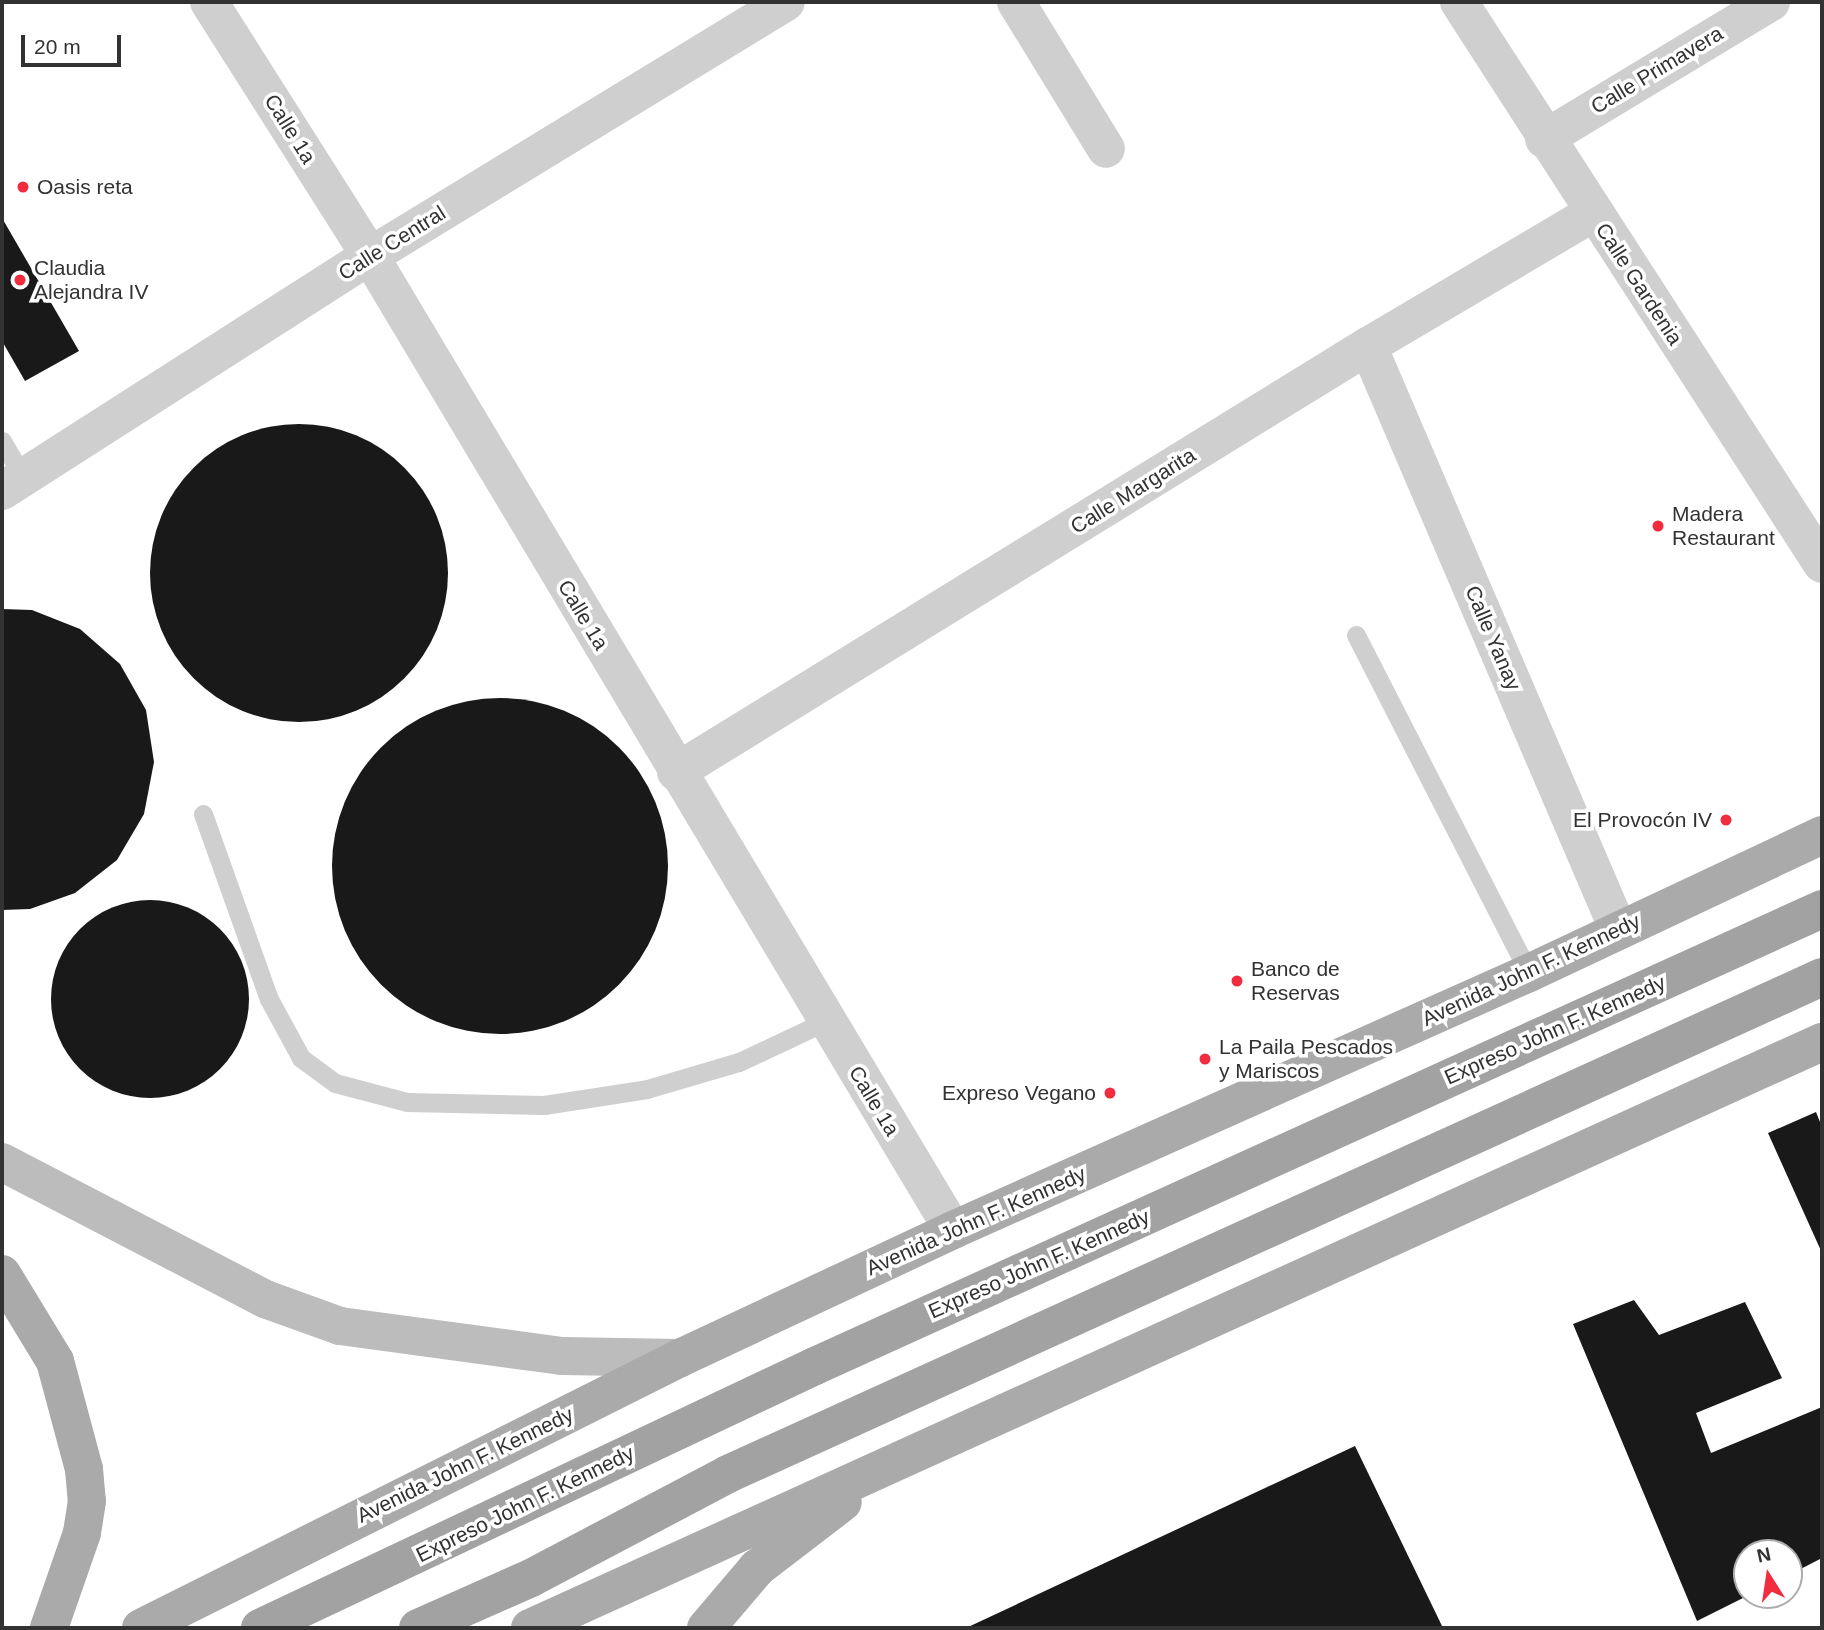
<!DOCTYPE html>
<meta charset="utf-8">
<style>
body{margin:0}
#map{position:relative;width:1824px;height:1630px;overflow:hidden;background:#fff;font-family:Helvetica,sans-serif}
div>[style]{position:absolute}
[style*='--x']{left:calc(var(--x)*1px);top:calc(var(--y)*1px);width:calc(var(--w)*1px);rotate:calc(var(--a)*1deg)}
.building>*{inset:0;background:#191919}
.round{border-radius:50%}
.service>*{height:19px;margin:-9.5px;padding:0 9.5px;transform-origin:9.5px;border-radius:9.5px;background:#cfcfcf}
.minor>*{height:38px;margin:-19px;padding:0 19px;transform-origin:19px;border-radius:19px;background:#cfcfcf}
.secondary>*{height:38px;margin:-19px;padding:0 19px;transform-origin:19px;border-radius:19px;background:#bcbcbc}
.primary>*{height:38px;margin:-19px;padding:0 19px;transform-origin:19px;border-radius:19px;background:#aaa}
.trunk>*{height:38px;margin:-19px;padding:0 19px;transform-origin:19px;border-radius:19px;background:#a2a2a2}
.dots>*{width:19px;height:19px;translate:-50% -50%;box-sizing:border-box;border:4px solid #fff;border-radius:50%}
span{translate:-50% -50%;white-space:nowrap;text-align:center;line-height:1.15;-webkit-text-stroke:7px #fff;paint-order:stroke}
.street-label{font-size:21px;color:#323232}
.poi-label{font-size:21px;color:#323232}
.left{translate:0 -50%;text-align:left}
.right{translate:-100% -50%;text-align:right}
.frame{position:absolute;inset:0;border:4px solid #323232;pointer-events:none}
.north{position:absolute;left:1733px;top:1539px;width:70px;height:70px;box-sizing:border-box;background:#fff;border:2px solid #adadad;border-radius:50%;rotate:348deg;font-size:19px;font-weight:700;line-height:28px;text-align:center;color:#323232}
.north::after{content:'';display:block;margin:auto;width:24px;height:32px;background:#f12c3e;clip-path:polygon(50% 0,100% 100%,50% 72%,0 100%)}
.scale{position:absolute;left:21px;top:35px;width:100px;height:32px;box-sizing:border-box;border:4px solid #323232;border-top:0;padding-left:9px;font-size:21px;line-height:24px;white-space:nowrap;color:#323232;-webkit-text-stroke:5px #fff;paint-order:stroke}
</style>
<div id="map">
<div class="building">
<i style="clip-path:polygon(2px 218px,79px 351px,25px 381px,2px 341px)"></i>
<i class="round" style="left:150px;top:424px;width:298px;height:298px"></i>
<i style="clip-path:polygon(2px 609px,32px 610px,80px 629px,120px 664px,146px 710px,154px 762px,144px 814px,117px 860px,75px 893px,30px 909px,2px 910px)"></i>
<i class="round" style="left:332px;top:698px;width:336px;height:336px"></i>
<i class="round" style="left:51px;top:900px;width:198px;height:198px"></i>
<i style="clip-path:polygon(1816px 1112px,1822px 1127px,1822px 1253px,1768px 1133px)"></i>
<i style="clip-path:polygon(1634px 1300px,1659px 1335px,1745px 1302px,1782px 1378px,1696px 1413px,1711px 1453px,1822px 1407px,1822px 1558px,1789px 1575px,1789px 1553px,1747px 1553px,1747px 1596px,1697px 1621px,1573px 1324px)"></i>
<i style="clip-path:polygon(1355px 1446px,1443px 1628px,966px 1628px)"></i>
</div>
<div class="service">
<i style="--x:2;--y:441;--w:42;--a:59.7"></i>
<i style="--x:1356;--y:635;--w:380;--a:62.9"></i>
<i style="--x:203;--y:814;--w:196;--a:70.4"></i>
<i style="--x:269;--y:999;--w:67;--a:61.5"></i>
<i style="--x:301;--y:1058;--w:42;--a:36.3"></i>
<i style="--x:335;--y:1083;--w:74;--a:14.8"></i>
<i style="--x:407;--y:1102;--w:137;--a:1.3"></i>
<i style="--x:544;--y:1105;--w:104;--a:-8.8"></i>
<i style="--x:647;--y:1089;--w:96;--a:-16.4"></i>
<i style="--x:739;--y:1062;--w:96;--a:-25.2"></i>
</div>
<div class="minor">
<i style="--x:209;--y:2;--w:301;--a:57.6"></i>
<i style="--x:370;--y:256;--w:1135;--a:59.1"></i>
<i style="--x:1016;--y:2;--w:172;--a:58.5"></i>
<i style="--x:1459;--y:2;--w:669;--a:57.14"></i>
<i style="--x:1544;--y:139;--w:265;--a:-31.1"></i>
<i style="--x:1368;--y:346;--w:634;--a:66.79"></i>
<i style="--x:2;--y:491;--w:437;--a:-32.6"></i>
<i style="--x:370;--y:256;--w:487;--a:-31.4"></i>
<i style="--x:676;--y:772;--w:813;--a:-31.62"></i>
<i style="--x:1368;--y:346;--w:261;--a:-30.6"></i>
</div>
<div class="secondary">
<i style="--x:2;--y:1162;--w:297;--a:27.5"></i>
<i style="--x:265;--y:1299;--w:80;--a:19.8"></i>
<i style="--x:340;--y:1326;--w:224;--a:7.7"></i>
<i style="--x:562;--y:1356;--w:118;--a:1"></i>
</div>
<div class="primary">
<i style="--x:2;--y:1274;--w:102;--a:58.7"></i>
<i style="--x:55;--y:1361;--w:112;--a:75"></i>
<i style="--x:84;--y:1469;--w:32;--a:85"></i>
<i style="--x:87;--y:1501;--w:32;--a:99"></i>
<i style="--x:82;--y:1533;--w:101;--a:109.2"></i>
<i style="--x:141;--y:1628;--w:603;--a:-26.61"></i>
<i style="--x:680;--y:1358;--w:302;--a:-25.1"></i>
<i style="--x:953;--y:1230;--w:631;--a:-24.05"></i>
<i style="--x:1529;--y:973;--w:324;--a:-25.2"></i>
<i style="--x:530;--y:1628;--w:1419;--a:-24.4"></i>
<i style="--x:706;--y:1628;--w:79;--a:-49.6"></i>
<i style="--x:757;--y:1568;--w:108;--a:-37.5"></i>
</div>
<div class="trunk">
<i style="--x:260;--y:1628;--w:614;--a:-25.27"></i>
<i style="--x:815;--y:1366;--w:1106;--a:-24.41"></i>
<i style="--x:418;--y:1628;--w:124;--a:-23.9"></i>
<i style="--x:531;--y:1578;--w:223;--a:-27.8"></i>
<i style="--x:728;--y:1474;--w:1202;--a:-24.43"></i>
</div>
<div class="dots">
<i style="left:23px;top:187px;background:#f12c3e"></i>
<i style="left:20px;top:280px;background:#f12c3e"></i>
<i style="left:1658px;top:526px;background:#f12c3e"></i>
<i style="left:1726px;top:820px;background:#f12c3e"></i>
<i style="left:1237px;top:981px;background:#f12c3e"></i>
<i style="left:1205px;top:1059px;background:#f12c3e"></i>
<i style="left:1110px;top:1093px;background:#f12c3e"></i>
</div>
<div class="street-label">
<span style="left:1657px;top:70px;rotate:-31deg">Calle Primavera</span>
<span style="left:290px;top:129px;rotate:58deg">Calle 1a</span>
<span style="left:392px;top:243px;rotate:-32deg">Calle Central</span>
<span style="left:1639px;top:284px;rotate:57deg">Calle Gardenia</span>
<span style="left:1133px;top:491px;rotate:-32deg">Calle Margarita</span>
<span style="left:583px;top:615px;rotate:59deg">Calle 1a</span>
<span style="left:1493px;top:638px;rotate:67deg">Calle Yanay</span>
<span style="left:1531px;top:970px;rotate:-25deg">Avenida John F. Kennedy</span>
<span style="left:1555px;top:1030px;rotate:-24deg">Expreso John F. Kennedy</span>
<span style="left:874px;top:1101px;rotate:59deg">Calle 1a</span>
<span style="left:976px;top:1221px;rotate:-24deg">Avenida John F. Kennedy</span>
<span style="left:1039px;top:1264px;rotate:-24deg">Expreso John F. Kennedy</span>
<span style="left:465px;top:1465px;rotate:-26deg">Avenida John F. Kennedy</span>
<span style="left:525px;top:1504px;rotate:-26deg">Expreso John F. Kennedy</span>
</div>
<div class="poi-label">
<span class="left" style="left:37px;top:187px">Oasis reta</span>
<span class="left" style="left:34px;top:280px">Claudia<br>Alejandra IV</span>
<span class="left" style="left:1672px;top:526px">Madera<br>Restaurant</span>
<span class="right" style="left:1712px;top:820px">El Provocón IV</span>
<span class="left" style="left:1251px;top:981px">Banco de<br>Reservas</span>
<span class="left" style="left:1219px;top:1059px">La Paila Pescados<br>y Mariscos</span>
<span class="right" style="left:1096px;top:1093px">Expreso Vegano</span>
</div>
<div class="frame"></div>
<div class="north">N</div>
<div class="scale">20 m</div>
</div>
